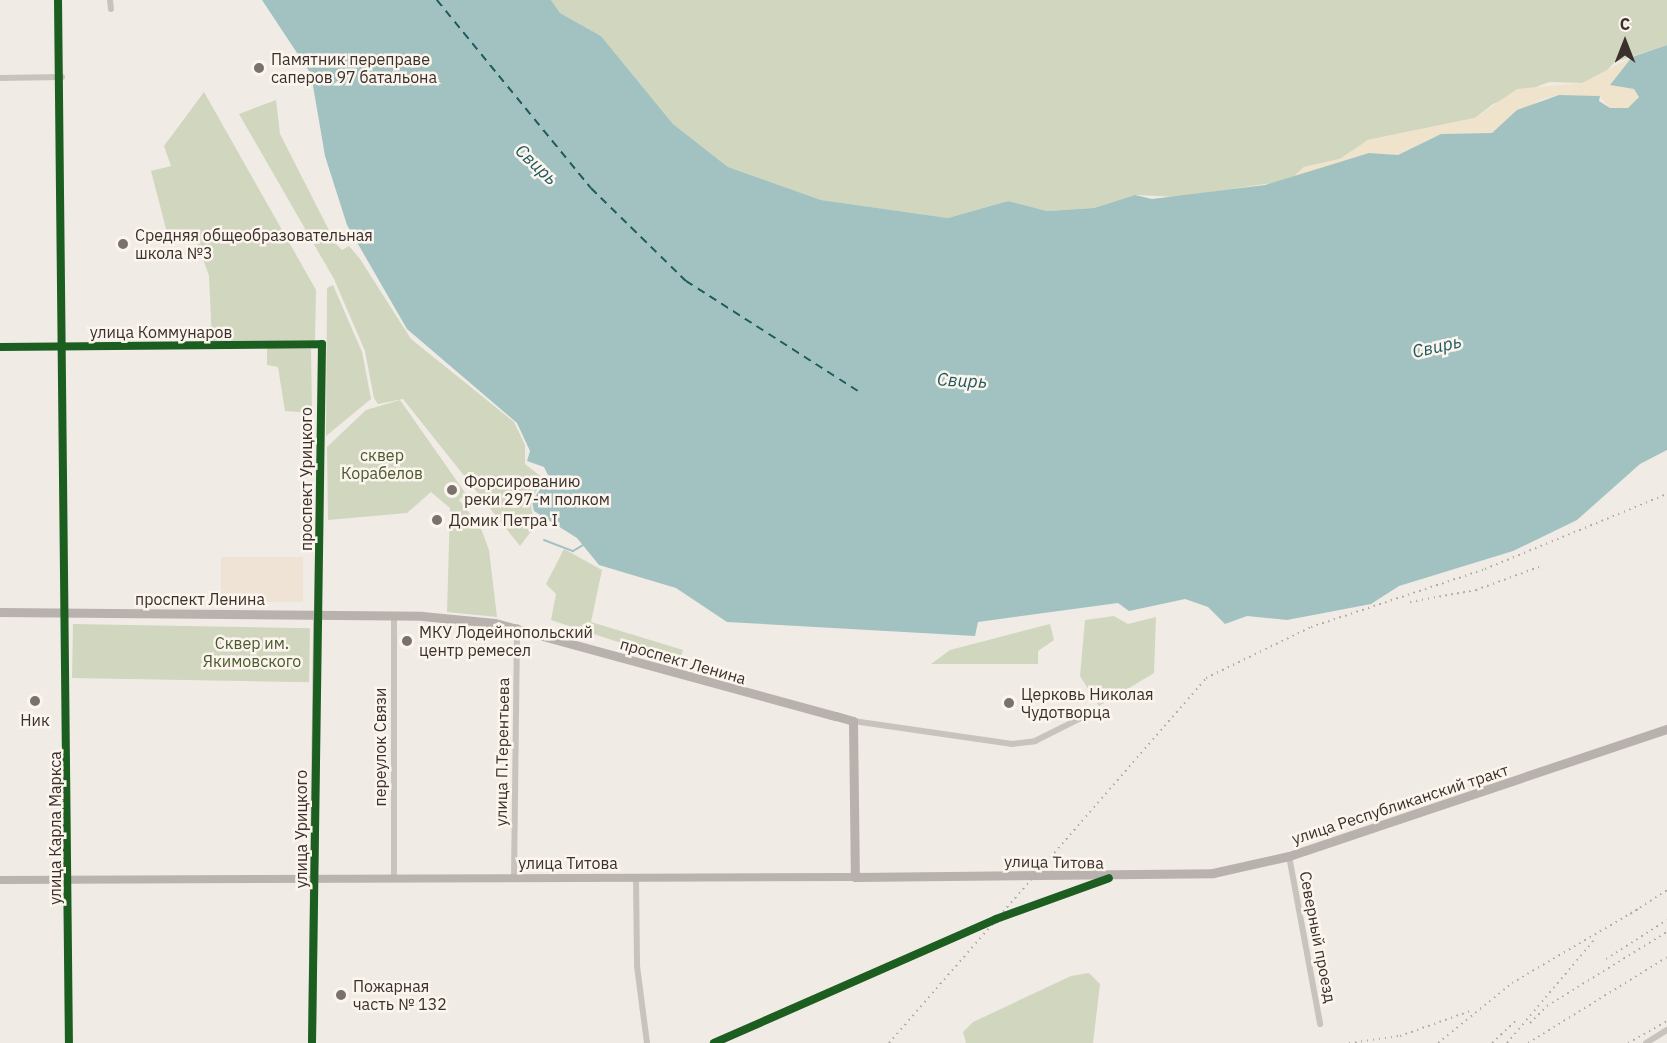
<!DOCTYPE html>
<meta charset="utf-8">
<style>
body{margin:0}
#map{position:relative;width:1667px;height:1043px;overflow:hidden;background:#f0ebe5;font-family:"IBM Plex Sans",sans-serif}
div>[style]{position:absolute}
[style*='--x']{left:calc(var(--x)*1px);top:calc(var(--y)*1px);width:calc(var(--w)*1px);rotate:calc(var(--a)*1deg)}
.green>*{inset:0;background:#d1d6bf;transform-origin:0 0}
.sand>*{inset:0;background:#efe3cc}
.plaza>*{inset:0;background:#eee3d5;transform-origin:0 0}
.water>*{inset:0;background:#a1c2c1}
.stream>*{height:2px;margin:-1px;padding:0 1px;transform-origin:1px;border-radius:1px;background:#a1c2c1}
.ferry>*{height:1.5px;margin-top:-0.75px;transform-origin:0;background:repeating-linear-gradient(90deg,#1f5a5e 0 8px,transparent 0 14px)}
.street>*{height:6px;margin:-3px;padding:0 3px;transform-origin:3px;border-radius:3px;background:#c9c3be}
.secondary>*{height:8px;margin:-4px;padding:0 4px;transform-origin:4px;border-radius:4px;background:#bab3ae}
.primary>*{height:9px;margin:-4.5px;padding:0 4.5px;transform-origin:4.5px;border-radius:4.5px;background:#b8b1ad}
.rail>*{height:2px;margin-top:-1px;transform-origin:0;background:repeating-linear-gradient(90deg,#b1aca8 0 1.5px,transparent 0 6px)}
.cycleway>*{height:8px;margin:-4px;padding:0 4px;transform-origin:4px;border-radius:4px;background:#1b5e20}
.dots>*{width:16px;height:16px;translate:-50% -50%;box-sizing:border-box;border:3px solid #fbf5ee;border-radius:50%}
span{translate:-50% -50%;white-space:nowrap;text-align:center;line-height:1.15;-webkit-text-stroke:5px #fbf5ee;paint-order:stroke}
.poi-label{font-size:16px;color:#3b302b}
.left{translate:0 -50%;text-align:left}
.street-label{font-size:16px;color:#3b302b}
.park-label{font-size:16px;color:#4a5a2e}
.water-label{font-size:18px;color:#1f5a5e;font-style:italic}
.north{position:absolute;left:1595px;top:12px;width:60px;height:60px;-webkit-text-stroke:4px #fbf5ee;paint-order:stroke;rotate:0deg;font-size:16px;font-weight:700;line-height:24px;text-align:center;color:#3b302b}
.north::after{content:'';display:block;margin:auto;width:21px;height:27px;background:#3b302b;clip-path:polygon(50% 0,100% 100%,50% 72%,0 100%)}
</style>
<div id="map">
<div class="green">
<i style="clip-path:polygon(551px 0,1667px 0,1667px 45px,1615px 62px,1602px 75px,1582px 83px,1549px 82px,1493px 104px,1475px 118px,1368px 140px,1340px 159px,1304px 167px,1292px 180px,1178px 197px,1135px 195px,1094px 208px,1047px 211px,1008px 201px,948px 218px,821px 200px,728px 167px,673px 124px,601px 36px,560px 13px)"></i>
<i style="clip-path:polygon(204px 92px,316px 290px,315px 340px,212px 341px,209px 276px,196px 239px,170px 244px,151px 171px,171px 166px,164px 146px)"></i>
<i style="clip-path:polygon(276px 100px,280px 134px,336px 244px,342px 250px,349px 246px,360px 259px,411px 339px,514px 422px,525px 445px,525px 464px,544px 479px,530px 501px,535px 526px,520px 546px,403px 399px,378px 404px,374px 398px,365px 351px,334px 279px,239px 114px)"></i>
<i style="clip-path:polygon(333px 285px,362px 352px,371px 399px,326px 436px,327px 288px)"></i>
<i style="clip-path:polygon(267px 348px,311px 349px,312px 413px,285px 411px,278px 367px,267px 365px)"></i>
<i style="clip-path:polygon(400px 400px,466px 494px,459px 500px,480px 526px,489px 550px,497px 617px,447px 612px,450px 508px,431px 492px,407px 513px,328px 520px,327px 447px,366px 410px)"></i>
<i style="clip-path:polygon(564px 549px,602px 570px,591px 622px,683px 650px,679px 662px,551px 620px,556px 594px,546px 584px)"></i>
<i style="clip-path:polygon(1114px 616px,1128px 624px,1156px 617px,1154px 673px,1099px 706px,1080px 676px,1085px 620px)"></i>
<i style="left:73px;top:624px;width:237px;height:54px;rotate:1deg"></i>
<i style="clip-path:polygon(1050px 624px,1054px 640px,1038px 651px,1038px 664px,931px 664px,950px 650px)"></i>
<i style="clip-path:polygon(1089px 973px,1100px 984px,1093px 1043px,966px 1043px,963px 1032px,973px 1022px,1071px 976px)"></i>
</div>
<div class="sand">
<i style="clip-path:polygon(1632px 57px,1610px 85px,1634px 89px,1639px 97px,1629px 108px,1610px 108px,1599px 96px,1559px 95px,1540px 100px,1492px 133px,1441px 134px,1398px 155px,1369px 153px,1293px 177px,1304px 167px,1340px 159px,1368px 140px,1475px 118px,1517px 89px,1582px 83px)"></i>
</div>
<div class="plaza">
<i style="left:221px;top:557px;width:82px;height:45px"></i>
</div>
<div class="water">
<i style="clip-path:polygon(262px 0,551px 0,560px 13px,601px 36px,673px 124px,728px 167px,821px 200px,948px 218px,1008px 201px,1047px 211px,1094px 208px,1135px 195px,1152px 199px,1265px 185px,1369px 153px,1398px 155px,1441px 134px,1492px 133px,1517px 110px,1559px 95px,1600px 96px,1599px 101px,1610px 108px,1628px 108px,1639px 97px,1634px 89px,1610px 85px,1632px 57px,1667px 45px,1667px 450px,1640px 464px,1577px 520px,1513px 551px,1399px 586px,1371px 604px,1287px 620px,1247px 616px,1225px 624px,1208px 607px,1185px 599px,1129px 611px,1118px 603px,978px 622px,975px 636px,727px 622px,676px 588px,599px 565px,577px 538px,534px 511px,532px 501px,549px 477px,544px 467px,527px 461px,530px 451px,517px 423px,407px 329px,347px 225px,325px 156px,311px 74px)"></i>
</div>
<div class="stream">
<i style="--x:544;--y:540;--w:31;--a:21"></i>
<i style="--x:573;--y:551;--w:12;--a:-31"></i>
</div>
<div class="ferry">
<i style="--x:437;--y:0;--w:243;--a:50.7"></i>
<i style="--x:591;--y:188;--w:133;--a:44.4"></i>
<i style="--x:686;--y:281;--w:208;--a:32.6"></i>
</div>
<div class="street">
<i style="--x:58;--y:0;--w:1043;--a:89.4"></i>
<i style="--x:110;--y:0;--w:9;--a:84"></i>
<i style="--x:0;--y:78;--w:62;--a:-0.9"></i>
<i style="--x:0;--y:347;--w:322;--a:-0.5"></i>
<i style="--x:322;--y:344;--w:270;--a:91.1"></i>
<i style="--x:394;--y:616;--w:262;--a:90"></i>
<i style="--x:853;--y:721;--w:161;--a:8.2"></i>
<i style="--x:1012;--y:744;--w:23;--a:-7"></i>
<i style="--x:1035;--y:741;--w:69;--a:-26.6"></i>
<i style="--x:1289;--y:856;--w:171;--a:79.5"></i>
<i style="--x:514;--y:878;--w:251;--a:-89.3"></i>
<i style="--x:636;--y:879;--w:87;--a:89.3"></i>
<i style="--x:637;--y:966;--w:78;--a:82.6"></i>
<i style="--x:1646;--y:1043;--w:25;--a:-32"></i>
</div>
<div class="secondary">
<i style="--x:0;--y:880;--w:855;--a:-0.2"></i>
<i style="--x:312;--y:1043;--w:429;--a:-89.3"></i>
<i style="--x:714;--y:1043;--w:308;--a:-23.7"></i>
<i style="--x:996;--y:919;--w:120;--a:-19.9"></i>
</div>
<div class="primary">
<i style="--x:0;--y:612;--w:422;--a:0.5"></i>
<i style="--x:422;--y:616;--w:73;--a:5.5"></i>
<i style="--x:495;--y:623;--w:353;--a:15.3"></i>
<i style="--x:836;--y:716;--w:18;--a:16"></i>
<i style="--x:853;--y:721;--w:156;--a:89.3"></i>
<i style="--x:855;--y:877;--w:358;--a:-0.6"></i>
<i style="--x:1213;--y:873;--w:78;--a:-12.6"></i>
<i style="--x:1289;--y:856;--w:399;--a:-18.6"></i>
</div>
<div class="rail">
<i style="--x:1410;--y:602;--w:67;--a:-10.3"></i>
<i style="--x:1476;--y:590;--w:67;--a:-20.1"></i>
<i style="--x:1630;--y:914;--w:44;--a:-33"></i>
<i style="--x:1606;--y:959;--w:72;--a:-32.6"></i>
<i style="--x:1530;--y:1023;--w:24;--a:-45"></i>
<i style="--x:1547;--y:1006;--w:141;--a:-31.7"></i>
<i style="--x:889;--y:1043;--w:483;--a:-49"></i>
<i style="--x:1206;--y:678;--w:117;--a:-25.9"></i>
<i style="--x:1311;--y:627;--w:183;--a:-18.4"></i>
<i style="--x:1485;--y:569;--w:197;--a:-22.4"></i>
<i style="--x:1349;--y:1043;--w:51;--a:-7.8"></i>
<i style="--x:1400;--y:1036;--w:77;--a:-19.6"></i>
<i style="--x:1438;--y:1043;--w:95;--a:-39"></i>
<i style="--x:1512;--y:983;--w:146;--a:-30.4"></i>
<i style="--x:1492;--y:1043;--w:34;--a:-43"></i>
<i style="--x:1507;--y:1043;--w:135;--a:-49.8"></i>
<i style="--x:1528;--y:1043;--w:163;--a:-31.7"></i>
<i style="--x:1628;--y:1043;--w:45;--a:-29.4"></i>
</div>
<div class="cycleway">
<i style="--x:58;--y:0;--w:1043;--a:89.4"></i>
<i style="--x:0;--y:347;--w:322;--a:-0.5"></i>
<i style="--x:322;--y:344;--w:699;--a:90.82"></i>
<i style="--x:714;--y:1043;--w:308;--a:-23.7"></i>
<i style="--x:996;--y:919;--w:120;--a:-19.9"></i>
</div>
<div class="dots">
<i style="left:259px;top:68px;background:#7a716c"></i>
<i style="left:123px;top:244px;background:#7a716c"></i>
<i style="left:452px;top:490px;background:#7a716c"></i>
<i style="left:437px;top:520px;background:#7a716c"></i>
<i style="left:407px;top:641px;background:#7a716c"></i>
<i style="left:35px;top:701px;background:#7a716c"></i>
<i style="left:1009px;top:703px;background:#7a716c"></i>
<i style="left:341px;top:995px;background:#7a716c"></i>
</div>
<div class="poi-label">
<span class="left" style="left:271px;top:68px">Памятник переправе<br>саперов 97 батальона</span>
<span class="left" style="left:135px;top:244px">Средняя общеобразовательная<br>школа №3</span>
<span class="left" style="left:464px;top:490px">Форсированию<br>реки 297-м полком</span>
<span class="left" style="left:449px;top:520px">Домик Петра I</span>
<span class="left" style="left:419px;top:641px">МКУ Лодейнопольский<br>центр ремесел</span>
<span class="left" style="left:1021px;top:703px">Церковь Николая<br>Чудотворца</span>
<span style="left:35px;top:720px">Ник</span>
<span class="left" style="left:353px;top:995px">Пожарная<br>часть № 132</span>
</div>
<div class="street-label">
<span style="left:161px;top:332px">улица Коммунаров</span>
<span style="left:306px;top:479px;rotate:-90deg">проспект Урицкого</span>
<span style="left:200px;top:599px">проспект Ленина</span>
<span style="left:683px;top:661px;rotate:16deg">проспект Ленина</span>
<span style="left:380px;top:747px;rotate:-90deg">переулок Связи</span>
<span style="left:502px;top:752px;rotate:-89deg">улица П.Терентьева</span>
<span style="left:1400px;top:804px;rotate:-18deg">улица Республиканский тракт</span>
<span style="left:55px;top:828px;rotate:-90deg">улица Карла Маркса</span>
<span style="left:301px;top:829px;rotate:-90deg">улица Урицкого</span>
<span style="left:1054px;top:862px;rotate:1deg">улица Титова</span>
<span style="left:568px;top:863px">улица Титова</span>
<span style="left:1318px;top:937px;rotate:79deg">Северный проезд</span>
</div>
<div class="park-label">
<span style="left:382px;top:464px">сквер<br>Корабелов</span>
<span style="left:252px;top:652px">Сквер им.<br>Якимовского</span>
</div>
<div class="water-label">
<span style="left:536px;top:165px;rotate:43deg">Свирь</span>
<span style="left:1437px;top:347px;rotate:-13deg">Свирь</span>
<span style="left:962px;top:381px;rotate:3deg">Свирь</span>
</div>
<div class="north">С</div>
</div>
